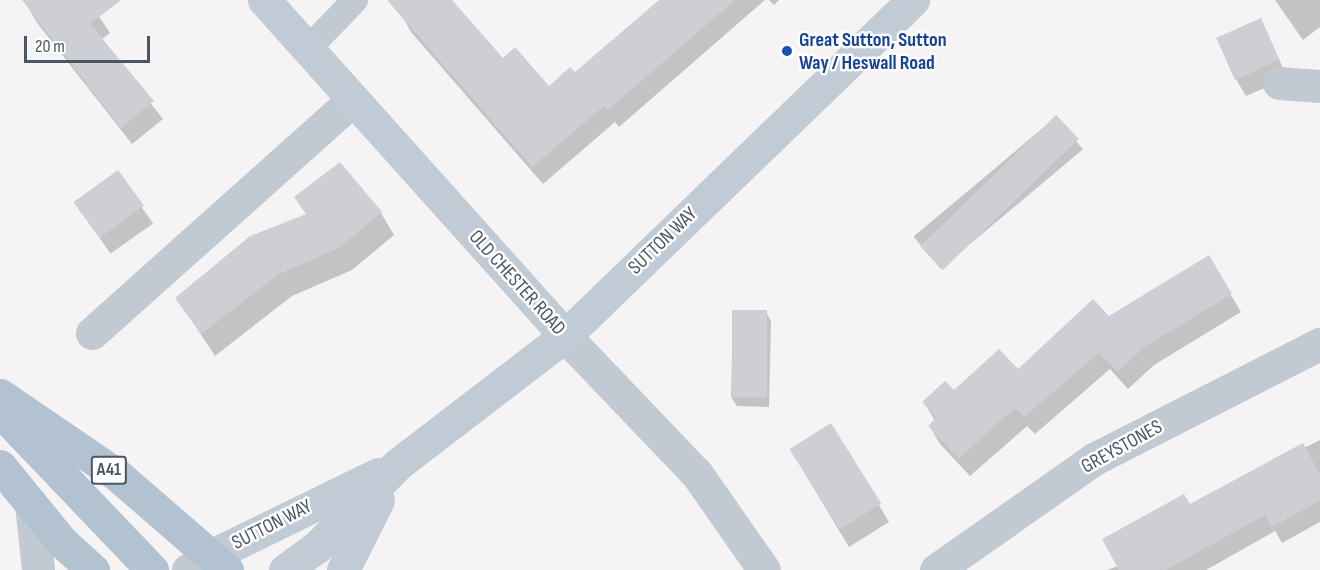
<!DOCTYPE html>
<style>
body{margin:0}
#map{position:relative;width:1320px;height:570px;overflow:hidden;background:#f5f3f3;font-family:"Sofia Sans Condensed",sans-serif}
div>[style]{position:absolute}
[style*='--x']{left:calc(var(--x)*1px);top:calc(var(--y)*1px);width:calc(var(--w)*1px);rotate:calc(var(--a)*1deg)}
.shadow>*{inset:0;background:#0003;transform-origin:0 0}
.building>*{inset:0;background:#cdcfd5;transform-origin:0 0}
.service>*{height:26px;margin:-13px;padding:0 13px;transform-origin:13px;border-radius:13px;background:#c1cad2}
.minor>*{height:33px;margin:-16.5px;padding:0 16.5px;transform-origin:16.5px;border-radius:16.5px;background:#c1cad2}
.secondary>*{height:33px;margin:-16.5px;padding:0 16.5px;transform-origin:16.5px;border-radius:16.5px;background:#c1cbd6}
.primary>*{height:33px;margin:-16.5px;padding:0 16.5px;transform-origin:16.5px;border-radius:16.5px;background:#b3c2d1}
.dots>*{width:16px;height:16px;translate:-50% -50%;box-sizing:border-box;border:3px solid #fff;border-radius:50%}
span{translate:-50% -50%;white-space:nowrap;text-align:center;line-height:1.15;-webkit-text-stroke:5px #fff;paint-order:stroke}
.shield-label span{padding:2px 4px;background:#fff;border:2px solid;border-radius:4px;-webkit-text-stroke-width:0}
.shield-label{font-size:18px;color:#4a5661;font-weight:700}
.transit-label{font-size:20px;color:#164399;font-weight:700}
.left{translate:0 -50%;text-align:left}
.street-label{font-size:20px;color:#4a5661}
.scale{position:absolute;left:24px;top:36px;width:126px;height:27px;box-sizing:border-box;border:3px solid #4a5661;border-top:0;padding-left:8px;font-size:18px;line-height:21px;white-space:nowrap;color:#4a5661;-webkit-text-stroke:4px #fff;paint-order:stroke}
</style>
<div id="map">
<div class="shadow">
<i style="clip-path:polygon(37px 0,88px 0,110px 33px,101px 40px,163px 119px,132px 144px,38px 24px,28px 7px)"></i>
<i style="clip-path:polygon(417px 0,450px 0,503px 60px,549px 88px,575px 74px,661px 0,765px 0,619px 127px,615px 122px,543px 184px,411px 32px,401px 14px)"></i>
<i style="clip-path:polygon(769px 0,779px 0,774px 5px)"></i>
<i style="clip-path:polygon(1275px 0,1320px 0,1320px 27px,1303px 40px)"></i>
<i style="clip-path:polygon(1260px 20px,1288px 78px,1246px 96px,1236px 79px)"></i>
<i style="left:1056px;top:117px;width:42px;height:186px;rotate:50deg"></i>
<i style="left:117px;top:172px;width:63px;height:52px;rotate:55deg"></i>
<i style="clip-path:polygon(296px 197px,381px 213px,394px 235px,352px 270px,292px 296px,215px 356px,177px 298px,307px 215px)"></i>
<i style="clip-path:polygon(1208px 257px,1241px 312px,1154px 365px,1128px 389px,1110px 369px,1035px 434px,1027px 426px,970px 476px,940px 444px,930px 427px,935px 421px,924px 402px,1018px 371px)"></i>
<i style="clip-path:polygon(733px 311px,766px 312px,771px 321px,769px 407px,737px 406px,731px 397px)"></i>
<i style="clip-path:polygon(1320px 440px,1320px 522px,1282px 543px,1275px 531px,1206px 570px,1107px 570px,1118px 566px,1189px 506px)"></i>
<i style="clip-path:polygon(801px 467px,879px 505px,889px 522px,849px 547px)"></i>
</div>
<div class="building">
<i style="clip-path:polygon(22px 0,121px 0,90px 24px,154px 101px,121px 128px)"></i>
<i style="clip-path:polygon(387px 0,452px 0,503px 58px,515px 47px,549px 86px,570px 67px,575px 72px,659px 0,735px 0,608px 110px,604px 106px,532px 167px)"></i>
<i style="left:1261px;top:18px;width:46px;height:49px;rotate:66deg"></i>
<i style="left:1056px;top:115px;width:33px;height:189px;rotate:46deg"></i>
<i style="clip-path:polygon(340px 162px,382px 212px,339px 248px,279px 274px,201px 334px,175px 298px,250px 236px,306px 214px,294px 197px)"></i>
<i style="left:118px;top:170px;width:44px;height:55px;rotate:54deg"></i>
<i style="clip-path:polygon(1209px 255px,1232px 294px,1144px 347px,1118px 372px,1099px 353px,1024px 417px,1016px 409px,1004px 417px,959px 459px,928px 426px,936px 418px,922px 402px,945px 381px,954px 390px,999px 349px,1018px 369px,1093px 299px,1109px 316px)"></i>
<i style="left:732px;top:310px;width:35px;height:87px"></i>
<i style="left:831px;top:423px;width:95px;height:49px;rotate:58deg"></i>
<i style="clip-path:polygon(1303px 443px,1320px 475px,1320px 501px,1271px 527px,1265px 515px,1166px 570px,1119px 570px,1102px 539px,1184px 494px,1190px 504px)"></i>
</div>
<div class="service">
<i style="--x:308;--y:49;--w:68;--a:-46.2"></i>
</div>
<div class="minor">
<i style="--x:1279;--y:83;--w:41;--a:4.2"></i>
<i style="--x:92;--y:333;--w:350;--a:-41.8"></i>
<i style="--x:565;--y:336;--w:191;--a:46.3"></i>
<i style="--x:697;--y:474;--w:117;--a:55.1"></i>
<i style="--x:31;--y:504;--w:66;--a:83.9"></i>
<i style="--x:188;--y:570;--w:26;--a:-32"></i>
<i style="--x:936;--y:570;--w:193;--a:-35.1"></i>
<i style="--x:1094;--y:459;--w:254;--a:-27"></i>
</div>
<div class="secondary">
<i style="--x:264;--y:0;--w:451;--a:48.1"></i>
<i style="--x:210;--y:556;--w:187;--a:-26"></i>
<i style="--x:285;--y:570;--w:39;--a:-36"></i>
<i style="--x:317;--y:547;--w:116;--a:-45.7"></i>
<i style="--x:398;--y:464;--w:210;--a:-37.5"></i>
<i style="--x:565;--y:336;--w:484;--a:-44"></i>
<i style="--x:343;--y:570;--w:78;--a:-63.4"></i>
</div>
<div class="primary">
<i style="--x:0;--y:395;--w:140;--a:34.3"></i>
<i style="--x:116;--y:474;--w:147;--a:40.9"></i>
<i style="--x:3;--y:414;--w:216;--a:46.3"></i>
<i style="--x:0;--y:466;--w:98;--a:50.8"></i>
<i style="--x:62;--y:542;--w:42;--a:42.1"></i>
</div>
<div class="dots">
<i style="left:787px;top:51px;background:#1a4fb4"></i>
</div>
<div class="shield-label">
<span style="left:109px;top:470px">A41</span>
</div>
<div class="transit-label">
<span class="left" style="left:799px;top:52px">Great Sutton, Sutton<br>Way / Heswall Road</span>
</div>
<div class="street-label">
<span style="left:663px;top:241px;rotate:-44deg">SUTTON WAY</span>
<span style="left:517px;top:283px;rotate:48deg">OLD CHESTER ROAD</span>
<span style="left:1122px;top:447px;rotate:-29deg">GREYSTONES</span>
<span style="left:272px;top:525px;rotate:-27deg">SUTTON WAY</span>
</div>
<div class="scale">20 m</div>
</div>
